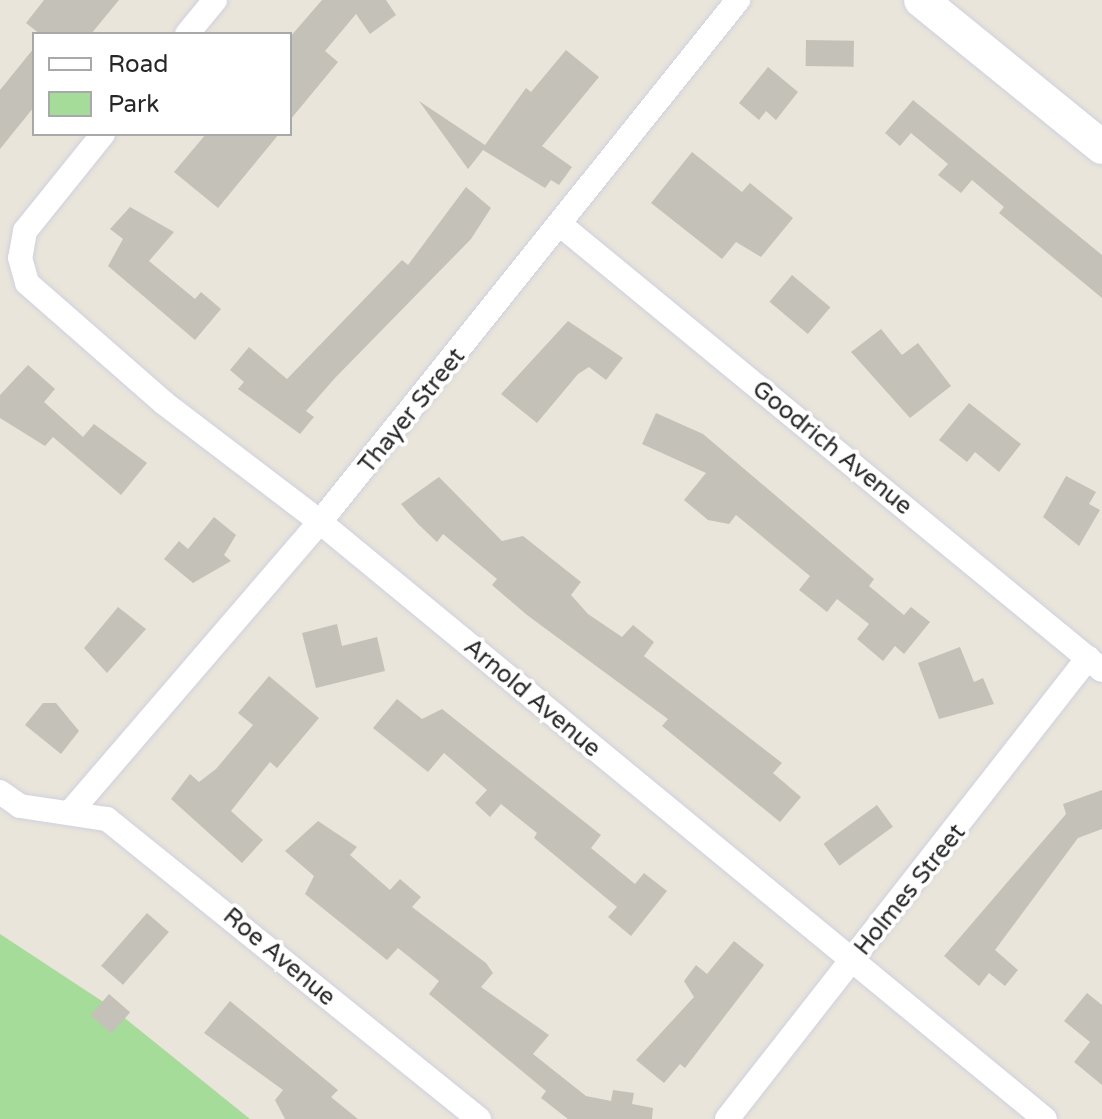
<!DOCTYPE html>
<style>
body{margin:0}
#map{position:relative;width:1102px;height:1119px;overflow:hidden;background:#e9e5da;font-family:"Varela Round",sans-serif}
div>[style]{position:absolute}
[style*='--x']{left:calc(var(--x)*1px);top:calc(var(--y)*1px);width:calc(var(--w)*1px);rotate:calc(var(--a)*1deg)}
.green>*{inset:0;background:#a5dc9a}
.building>*{inset:0;background:#c4c1b9;transform-origin:0 0}
.roads{filter:drop-shadow(0 0 2px #cfd0df) drop-shadow(0 0 2px #cfd0df)}
.street>*{height:24px;margin:-12px;padding:0 12px;transform-origin:12px;border-radius:12px;background:#fff}
.secondary>*{height:34px;margin:-17px;padding:0 17px;transform-origin:17px;border-radius:17px;background:#fff}
span{translate:-50% -50%;white-space:nowrap;text-align:center;line-height:1.15;-webkit-text-stroke:8px #fff;paint-order:stroke}
.street-label{font-size:24px;color:#272727}
.legend{position:absolute;left:32px;top:32px;width:260px;height:104px;box-sizing:border-box;background:#fff;border:2px solid #a9a9a9;margin:0;padding:10px 14px;list-style:none;font-size:24px;color:#272727}
.legend li{display:flex;align-items:center;gap:16px;height:40px}
.legend b{width:40px;border:2px solid #a9a9a9}
</style>
<div id="map">
<div class="green">
<i style="clip-path:polygon(0 934px,111px 1007px,250px 1119px,0 1119px)"></i>
</div>
<div class="building">
<i style="clip-path:polygon(44px 0,119px 0,91px 34px,40px 34px,26px 23px)"></i>
<i style="clip-path:polygon(322px 0,386px 0,396px 15px,370px 34px,356px 14px,325px 51px,338px 62px,290px 120px,290px 37px)"></i>
<i style="left:806px;top:40px;width:48px;height:26px;rotate:1deg"></i>
<i style="clip-path:polygon(34px 48px,34px 107px,0 149px,0 90px)"></i>
<i style="clip-path:polygon(566px 50px,599px 77px,542px 146px,572px 167px,559px 185px,551px 180px,545px 188px,483px 150px,468px 169px,419px 101px,485px 145px,526px 88px,531px 92px)"></i>
<i style="clip-path:polygon(768px 67px,798px 92px,776px 120px,766px 111px,759px 120px,739px 103px)"></i>
<i style="clip-path:polygon(913px 100px,1102px 255px,1102px 298px,999px 213px,1004px 207px,972px 180px,961px 193px,938px 175px,948px 164px,911px 133px,900px 146px,885px 133px)"></i>
<i style="clip-path:polygon(206px 134px,279px 134px,218px 208px,174px 172px)"></i>
<i style="clip-path:polygon(692px 152px,742px 192px,750px 183px,793px 218px,761px 257px,736px 242px,722px 259px,651px 203px)"></i>
<i style="clip-path:polygon(466px 187px,491px 208px,471px 239px,335px 378px,306px 411px,314px 417px,300px 434px,238px 389px,244px 382px,230px 370px,249px 347px,287px 379px,402px 260px,408px 265px)"></i>
<i style="clip-path:polygon(130px 207px,174px 232px,149px 261px,195px 299px,201px 292px,221px 309px,195px 340px,108px 266px,123px 239px,110px 229px)"></i>
<i style="left:792px;top:275px;width:50px;height:35px;rotate:40deg"></i>
<i style="clip-path:polygon(568px 321px,623px 358px,606px 380px,589px 367px,578px 374px,537px 423px,501px 394px)"></i>
<i style="clip-path:polygon(881px 329px,902px 355px,918px 343px,951px 386px,910px 418px,851px 352px)"></i>
<i style="clip-path:polygon(28px 365px,55px 389px,44px 402px,83px 437px,94px 424px,147px 463px,121px 495px,53px 437px,45px 446px,0 418px,0 395px)"></i>
<i style="clip-path:polygon(969px 403px,1021px 444px,999px 472px,975px 452px,967px 462px,939px 440px)"></i>
<i style="clip-path:polygon(656px 413px,703px 434px,874px 579px,869px 586px,904px 615px,911px 607px,930px 622px,904px 654px,895px 646px,883px 661px,857px 639px,869px 624px,837px 599px,827px 612px,799px 590px,810px 576px,736px 515px,729px 524px,708px 520px,684px 500px,706px 473px,642px 444px)"></i>
<i style="clip-path:polygon(1066px 476px,1096px 492px,1089px 504px,1100px 510px,1079px 546px,1043px 517px)"></i>
<i style="clip-path:polygon(439px 477px,502px 541px,523px 536px,581px 582px,571px 595px,588px 614px,622px 637px,633px 625px,654px 642px,644px 656px,782px 763px,773px 773px,801px 797px,780px 822px,662px 726px,668px 719px,527px 615px,492px 585px,497px 579px,443px 534px,437px 542px,418px 524px,401px 504px)"></i>
<i style="clip-path:polygon(214px 517px,236px 535px,224px 555px,231px 561px,193px 583px,164px 559px,179px 541px,188px 549px)"></i>
<i style="clip-path:polygon(118px 607px,146px 629px,107px 673px,84px 648px)"></i>
<i style="clip-path:polygon(337px 624px,342px 646px,377px 637px,385px 671px,316px 688px,302px 633px)"></i>
<i style="clip-path:polygon(960px 647px,974px 682px,983px 678px,994px 704px,939px 719px,918px 663px)"></i>
<i style="clip-path:polygon(269px 676px,319px 718px,277px 768px,270px 762px,231px 811px,263px 840px,242px 863px,171px 799px,190px 774px,199px 782px,216px 769px,253px 725px,238px 713px)"></i>
<i style="clip-path:polygon(397px 699px,422px 719px,442px 709px,601px 835px,591px 848px,635px 884px,644px 873px,667px 891px,631px 936px,608px 917px,617px 907px,534px 838px,537px 833px,501px 804px,490px 817px,475px 803px,487px 790px,444px 753px,428px 772px,373px 728px)"></i>
<i style="clip-path:polygon(43px 703px,56px 703px,79px 731px,61px 754px,25px 725px)"></i>
<i style="clip-path:polygon(1102px 790px,1102px 829px,1078px 838px,995px 950px,1018px 970px,1005px 986px,989px 973px,979px 986px,944px 956px,1066px 814px,1063px 804px)"></i>
<i style="left:877px;top:805px;width:27px;height:66px;rotate:54deg"></i>
<i style="clip-path:polygon(318px 821px,357px 847px,350px 855px,390px 890px,400px 879px,421px 897px,412px 907px,486px 963px,493px 973px,481px 987px,549px 1035px,533px 1054px,586px 1096px,611px 1101px,613px 1090px,634px 1093px,632px 1104px,653px 1108px,652px 1119px,568px 1119px,541px 1098px,546px 1091px,429px 994px,439px 981px,398px 948px,387px 960px,305px 894px,314px 876px,285px 851px)"></i>
<i style="left:147px;top:913px;width:29px;height:70px;rotate:41deg"></i>
<i style="clip-path:polygon(734px 941px,764px 965px,685px 1068px,680px 1064px,664px 1083px,636px 1060px,694px 997px,684px 981px,696px 965px,707px 974px)"></i>
<i style="clip-path:polygon(1087px 993px,1102px 1005px,1102px 1085px,1074px 1062px,1090px 1042px,1064px 1021px)"></i>
<i style="left:109px;top:994px;width:28px;height:28px;rotate:41deg"></i>
<i style="clip-path:polygon(230px 1001px,338px 1090px,331px 1097px,358px 1119px,285px 1119px,275px 1100px,283px 1090px,204px 1033px)"></i>
</div>
<div class="roads">
<div class="street">
<i style="--x:187;--y:34;--w:44;--a:-50.5"></i>
<i style="--x:103;--y:134;--w:124;--a:128.8"></i>
<i style="--x:25;--y:231;--w:27;--a:100"></i>
<i style="--x:20;--y:258;--w:26;--a:74"></i>
<i style="--x:27;--y:283;--w:182;--a:41.2"></i>
<i style="--x:164;--y:403;--w:196;--a:37.3"></i>
<i style="--x:320;--y:522;--w:939;--a:39.47"></i>
<i style="--x:562;--y:226;--w:699;--a:39.43"></i>
<i style="--x:0;--y:792;--w:24;--a:35"></i>
<i style="--x:20;--y:806;--w:88;--a:8.5"></i>
<i style="--x:107;--y:819;--w:478;--a:38.9"></i>
<i style="--x:72;--y:810;--w:380;--a:-49.3"></i>
<i style="--x:320;--y:522;--w:669;--a:-51.31"></i>
<i style="--x:727;--y:1119;--w:586;--a:-51.94"></i>
</div>
<div class="secondary">
<i style="--x:921;--y:0;--w:233;--a:39.1"></i>
</div>
</div>
<div class="street-label">
<span style="left:412px;top:411px;rotate:-51deg">Thayer Street</span>
<span style="left:832px;top:448px;rotate:39deg">Goodrich Avenue</span>
<span style="left:532px;top:698px;rotate:40deg">Arnold Avenue</span>
<span style="left:910px;top:890px;rotate:-51deg">Holmes Street</span>
<span style="left:279px;top:957px;rotate:40deg">Roe Avenue</span>
</div>
<ul class="legend">
<li><b style="height:10px;background:#fff"></b>Road</li>
<li><b style="height:22px;background:#a5dc9a"></b>Park</li>
</ul>
</div>
